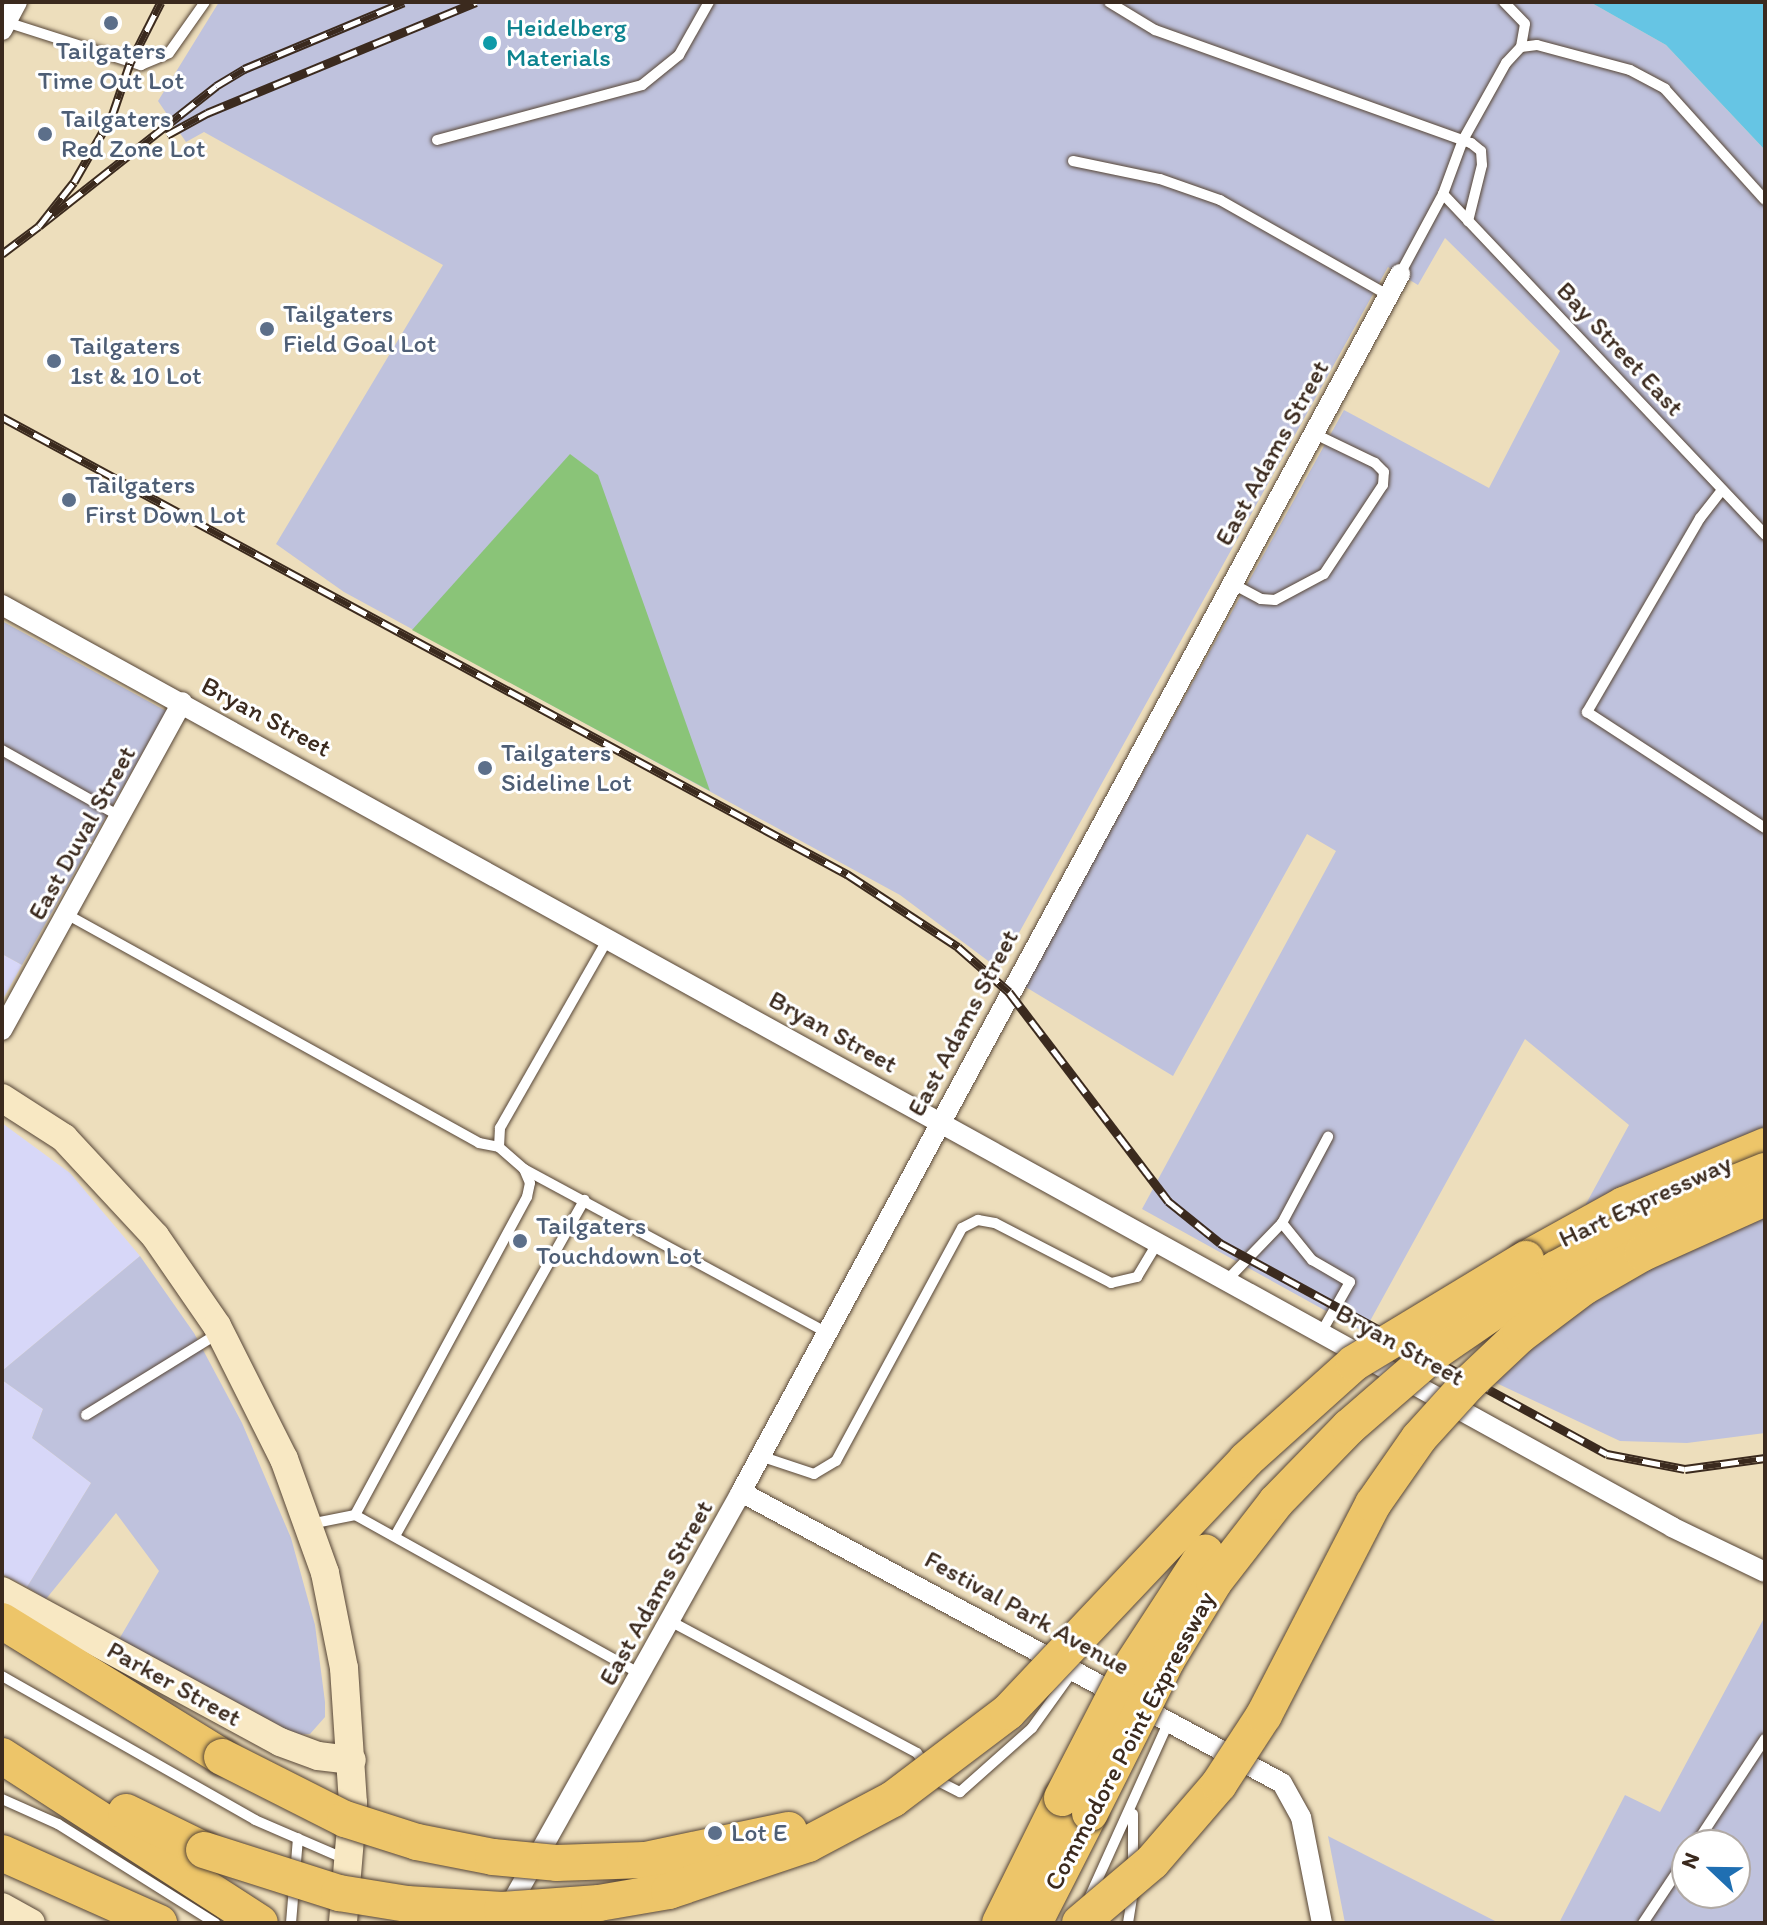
<!DOCTYPE html>
<style>
body{margin:0}
#map{position:relative;width:1767px;height:1925px;overflow:hidden;background:#eddebc;font-family:Itim,sans-serif}
div>[style]{position:absolute}
[style*='--x']{left:calc(var(--x)*1px);top:calc(var(--y)*1px);width:calc(var(--w)*1px);rotate:calc(var(--a)*1deg)}
.built>*{inset:0;background:#d7d7f8}
.industrial>*{inset:0;background:#bfc2dd}
.green>*{inset:0;background:#8ac478}
.water>*{inset:0;background:#66c5e4}
.roads{filter:drop-shadow(0 0 2px #564536) drop-shadow(0 0 2px #564536)}
.lane>*{height:10px;margin:-5px;padding:0 5px;transform-origin:5px;border-radius:5px;background:#fff}
.street>*{height:20px;margin:-10px;padding:0 10px;transform-origin:10px;border-radius:10px;background:#fff}
.secondary>*{height:28px;margin:-14px;padding:0 14px;transform-origin:14px;border-radius:14px;background:#f8e8c3}
.highway>*{height:36px;margin:-18px;padding:0 18px;transform-origin:18px;border-radius:18px;background:#edc569}
.rail>*{height:9px;margin-top:-4.5px;transform-origin:0;background:repeating-linear-gradient(90deg,#fff 0 18px,#3b2a1e 0 36px);box-sizing:border-box;border-block:2px solid #3b2a1e}
.bridges{filter:drop-shadow(0 0 2px #564536) drop-shadow(0 0 2px #564536)}
.highway-bridge>*{height:36px;margin:-18px;padding:0 18px;transform-origin:18px;border-radius:18px;background:#edc569}
.dots>*{width:22px;height:22px;translate:-50% -50%;box-sizing:border-box;border:4px solid #fff;border-radius:50%}
span{translate:-50% -50%;white-space:nowrap;text-align:center;line-height:1.15;-webkit-text-stroke:6px #fff;paint-order:stroke}
.culture-label{font-size:26px;color:#0d838f}
.left{translate:0 -50%;text-align:left}
.service-label{font-size:26px;color:#4e5e75}
.street-label{font-size:26px;color:#3b2a1e}
.frame{position:absolute;inset:0;border:4px solid #3b2a1e;pointer-events:none}
.north{position:absolute;left:1671px;top:1829px;width:80px;height:80px;box-sizing:border-box;background:#fff;border:2px solid #b1aaa5;border-radius:50%;rotate:292deg;font-size:22px;font-weight:700;line-height:32px;text-align:center;color:#3b2a1e}
.north::after{content:'';display:block;margin:auto;width:28px;height:36px;background:#1f6fb2;clip-path:polygon(50% 0,100% 100%,50% 72%,0 100%)}
</style>
<div id="map">
<div class="built">
<i style="clip-path:polygon(2px 954px,22px 965px,2px 1001px)"></i>
<i style="clip-path:polygon(2px 1123px,70px 1173px,140px 1256px,2px 1371px)"></i>
<i style="clip-path:polygon(2px 1380px,43px 1409px,32px 1438px,91px 1483px,27px 1587px,2px 1574px)"></i>
</div>
<div class="industrial">
<i style="clip-path:polygon(219px 2px,1590px 2px,1666px 45px,1765px 150px,1765px 1433px,1687px 1443px,1620px 1441px,1490px 1380px,1629px 1125px,1525px 1039px,1364px 1332px,1142px 1209px,1336px 851px,1307px 834px,1173px 1076px,1024px 986px,1344px 410px,1489px 488px,1560px 351px,1445px 238px,1418px 285px,1388px 267px,999px 969px,900px 895px,344px 592px,276px 544px,443px 265px,204px 132px,186px 142px,158px 101px)"></i>
<i style="clip-path:polygon(2px 621px,166px 711px,22px 965px,2px 954px)"></i>
<i style="clip-path:polygon(140px 1256px,194px 1333px,242px 1423px,291px 1538px,315px 1625px,325px 1702px,325px 1717px,310px 1734px,293px 1735px,118px 1641px,159px 1571px,116px 1513px,46px 1599px,27px 1587px,91px 1483px,32px 1438px,43px 1409px,2px 1380px,2px 1371px)"></i>
<i style="clip-path:polygon(evenodd,1763px 1620px,1765px 1923px,1559px 1923px,1625px 1795px,1660px 1812px,1763px 1620px,1687px 1845px,1735px 1845px,1735px 1893px,1687px 1893px,1687px 1845px)"></i>
<i style="clip-path:polygon(1328px 1836px,1499px 1923px,1345px 1923px)"></i>
</div>
<div class="green">
<i style="clip-path:polygon(570px 454px,598px 475px,710px 791px,412px 630px)"></i>
</div>
<div class="water">
<i style="clip-path:polygon(1590px 2px,1765px 2px,1765px 150px,1666px 45px)"></i>
</div>
<div class="roads">
<div class="lane">
<i style="--x:1109;--y:2;--w:54;--a:31.3"></i>
<i style="--x:1155;--y:30;--w:336;--a:19.7"></i>
<i style="--x:1471;--y:143;--w:13;--a:39"></i>
<i style="--x:1481;--y:151;--w:14;--a:86"></i>
<i style="--x:1482;--y:165;--w:58;--a:104"></i>
<i style="--x:1504;--y:2;--w:30;--a:46"></i>
<i style="--x:1525;--y:24;--w:23;--a:100"></i>
<i style="--x:6;--y:22;--w:142;--a:17.7"></i>
<i style="--x:141;--y:65;--w:30;--a:-23"></i>
<i style="--x:169;--y:53;--w:62;--a:-54.8"></i>
<i style="--x:437;--y:140;--w:212;--a:-15"></i>
<i style="--x:642;--y:85;--w:48;--a:-39"></i>
<i style="--x:679;--y:55;--w:61;--a:-60.5"></i>
<i style="--x:1073;--y:161;--w:89;--a:11.7"></i>
<i style="--x:1160;--y:179;--w:64;--a:19.3"></i>
<i style="--x:1220;--y:200;--w:193;--a:29.5"></i>
<i style="--x:1443;--y:194;--w:469;--a:46.6"></i>
<i style="--x:1400;--y:274;--w:91;--a:-61.7"></i>
<i style="--x:1443;--y:194;--w:58;--a:-69.7"></i>
<i style="--x:1463;--y:140;--w:88;--a:-60.8"></i>
<i style="--x:1506;--y:63;--w:22;--a:-47"></i>
<i style="--x:1521;--y:47;--w:16;--a:-7"></i>
<i style="--x:1537;--y:45;--w:96;--a:15"></i>
<i style="--x:1630;--y:70;--w:40;--a:28"></i>
<i style="--x:1665;--y:89;--w:149;--a:48"></i>
<i style="--x:1722;--y:490;--w:36;--a:128"></i>
<i style="--x:1700;--y:518;--w:225;--a:120.2"></i>
<i style="--x:1587;--y:712;--w:212;--a:33.1"></i>
<i style="--x:1231;--y:583;--w:34;--a:28"></i>
<i style="--x:1261;--y:599;--w:14;--a:4"></i>
<i style="--x:1275;--y:600;--w:55;--a:-28"></i>
<i style="--x:1324;--y:574;--w:107;--a:-56.5"></i>
<i style="--x:1383;--y:485;--w:13;--a:-86"></i>
<i style="--x:1384;--y:472;--w:13;--a:-135"></i>
<i style="--x:1375;--y:463;--w:69;--a:-154.2"></i>
<i style="--x:2;--y:750;--w:137;--a:29.4"></i>
<i style="--x:68;--y:915;--w:470;--a:29"></i>
<i style="--x:479;--y:1143;--w:20;--a:11"></i>
<i style="--x:524;--y:1169;--w:345;--a:28.4"></i>
<i style="--x:1282;--y:1223;--w:48;--a:51"></i>
<i style="--x:1312;--y:1260;--w:44;--a:30.1"></i>
<i style="--x:1350;--y:1282;--w:56;--a:119.7"></i>
<i style="--x:1228;--y:1279;--w:78;--a:-46"></i>
<i style="--x:1282;--y:1223;--w:98;--a:-61.9"></i>
<i style="--x:86;--y:1415;--w:154;--a:-31.7"></i>
<i style="--x:760;--y:1456;--w:57;--a:18.4"></i>
<i style="--x:814;--y:1474;--w:26;--a:-31"></i>
<i style="--x:836;--y:1461;--w:265;--a:-61.6"></i>
<i style="--x:962;--y:1228;--w:18;--a:-27"></i>
<i style="--x:978;--y:1220;--w:17;--a:10"></i>
<i style="--x:995;--y:1223;--w:131;--a:27.3"></i>
<i style="--x:1111;--y:1283;--w:27;--a:-13"></i>
<i style="--x:1137;--y:1277;--w:41;--a:-59"></i>
<i style="--x:355;--y:1515;--w:362;--a:-61.6"></i>
<i style="--x:527;--y:1197;--w:14;--a:-78"></i>
<i style="--x:530;--y:1183;--w:15;--a:-113"></i>
<i style="--x:524;--y:1169;--w:33;--a:-139"></i>
<i style="--x:499;--y:1147;--w:19;--a:-87"></i>
<i style="--x:500;--y:1128;--w:218;--a:-60.3"></i>
<i style="--x:310;--y:1524;--w:46;--a:-11.3"></i>
<i style="--x:355;--y:1515;--w:327;--a:29.1"></i>
<i style="--x:395;--y:1536;--w:386;--a:-60.6"></i>
<i style="--x:670;--y:1621;--w:280;--a:28.1"></i>
<i style="--x:917;--y:1753;--w:33;--a:55"></i>
<i style="--x:936;--y:1780;--w:27;--a:27"></i>
<i style="--x:960;--y:1792;--w:96;--a:-41.6"></i>
<i style="--x:1032;--y:1728;--w:70;--a:-54.3"></i>
<i style="--x:2;--y:1676;--w:291;--a:29.6"></i>
<i style="--x:255;--y:1820;--w:98;--a:23.4"></i>
<i style="--x:2;--y:1799;--w:61;--a:24.1"></i>
<i style="--x:58;--y:1824;--w:186;--a:32.2"></i>
<i style="--x:1695;--y:1845;--w:127;--a:-56.6"></i>
<i style="--x:1133;--y:1866;--w:52;--a:-90"></i>
<i style="--x:1090;--y:1896;--w:192;--a:-65.7"></i>
<i style="--x:291;--y:1923;--w:85;--a:-85.3"></i>
<i style="--x:1128;--y:1923;--w:33;--a:-81"></i>
<i style="--x:1643;--y:1923;--w:79;--a:-56.3"></i>
</div>
<div class="street">
<i style="--x:2;--y:30;--w:32;--a:-62"></i>
<i style="--x:2;--y:605;--w:1908;--a:28.9"></i>
<i style="--x:1672;--y:1527;--w:103;--a:25.8"></i>
<i style="--x:2;--y:1030;--w:374;--a:-61.2"></i>
<i style="--x:741;--y:1492;--w:614;--a:28.28"></i>
<i style="--x:1282;--y:1783;--w:39;--a:61"></i>
<i style="--x:1301;--y:1817;--w:108;--a:78.8"></i>
<i style="--x:507;--y:1911;--w:480;--a:-60.8"></i>
<i style="--x:741;--y:1492;--w:1385;--a:-61.58"></i>
</div>
<div class="secondary">
<i style="--x:2;--y:1098;--w:74;--a:32.8"></i>
<i style="--x:64;--y:1138;--w:134;--a:47.1"></i>
<i style="--x:155;--y:1236;--w:109;--a:55.4"></i>
<i style="--x:217;--y:1326;--w:149;--a:63.3"></i>
<i style="--x:284;--y:1459;--w:121;--a:70.2"></i>
<i style="--x:325;--y:1573;--w:97;--a:78.7"></i>
<i style="--x:344;--y:1668;--w:135;--a:86.2"></i>
<i style="--x:353;--y:1803;--w:120;--a:94.8"></i>
<i style="--x:2;--y:1591;--w:316;--a:28.5"></i>
<i style="--x:280;--y:1742;--w:40;--a:20.2"></i>
<i style="--x:318;--y:1756;--w:34;--a:7"></i>
<i style="--x:2;--y:1907;--w:33;--a:29"></i>
</div>
<div class="highway">
<i style="--x:1526;--y:1259;--w:112;--a:-28.9"></i>
<i style="--x:1624;--y:1205;--w:153;--a:-22.7"></i>
<i style="--x:2;--y:1621;--w:259;--a:31.7"></i>
<i style="--x:2;--y:1756;--w:307;--a:32.9"></i>
<i style="--x:126;--y:1812;--w:87;--a:26"></i>
<i style="--x:2;--y:1853;--w:172;--a:24"></i>
<i style="--x:1000;--y:1923;--w:140;--a:-63.6"></i>
<i style="--x:1034;--y:1923;--w:123;--a:-63"></i>
</div>
</div>
<div class="rail">
<i style="--x:167;--y:135;--w:46;--a:-28.8"></i>
<i style="--x:207;--y:113;--w:291;--a:-22.4"></i>
<i style="--x:39;--y:226;--w:226;--a:-38.3"></i>
<i style="--x:216;--y:86;--w:33;--a:-31"></i>
<i style="--x:244;--y:69;--w:173;--a:-22.7"></i>
<i style="--x:2;--y:254;--w:46;--a:-37.1"></i>
<i style="--x:39;--y:226;--w:56;--a:-51.5"></i>
<i style="--x:74;--y:182;--w:76;--a:-60.1"></i>
<i style="--x:112;--y:116;--w:56;--a:-71.2"></i>
<i style="--x:130;--y:63;--w:68;--a:-63.1"></i>
<i style="--x:2;--y:417;--w:961;--a:28.41"></i>
<i style="--x:847;--y:874;--w:133;--a:33.3"></i>
<i style="--x:958;--y:947;--w:68;--a:41.4"></i>
<i style="--x:1009;--y:992;--w:263;--a:52.7"></i>
<i style="--x:1168;--y:1201;--w:67;--a:38.9"></i>
<i style="--x:1220;--y:1243;--w:441;--a:28.6"></i>
<i style="--x:1607;--y:1454;--w:79;--a:10.9"></i>
<i style="--x:1685;--y:1469;--w:81;--a:-7.8"></i>
</div>
<div class="bridges">
<div class="highway-bridge">
<i style="--x:222;--y:1757;--w:138;--a:26.8"></i>
<i style="--x:345;--y:1819;--w:76;--a:17.7"></i>
<i style="--x:417;--y:1842;--w:77;--a:11.2"></i>
<i style="--x:493;--y:1857;--w:63;--a:5.4"></i>
<i style="--x:556;--y:1863;--w:89;--a:-1.9"></i>
<i style="--x:645;--y:1860;--w:147;--a:-11.8"></i>
<i style="--x:1062;--y:1798;--w:140;--a:-62.7"></i>
<i style="--x:1126;--y:1674;--w:145;--a:-56.9"></i>
<i style="--x:1090;--y:1813;--w:171;--a:-63.3"></i>
<i style="--x:1167;--y:1660;--w:91;--a:-58.9"></i>
<i style="--x:1214;--y:1582;--w:101;--a:-52.2"></i>
<i style="--x:1276;--y:1502;--w:105;--a:-45.8"></i>
<i style="--x:1349;--y:1427;--w:118;--a:-40.9"></i>
<i style="--x:1438;--y:1350;--w:143;--a:-34.5"></i>
<i style="--x:1556;--y:1269;--w:109;--a:-28.4"></i>
<i style="--x:1652;--y:1217;--w:122;--a:-22.2"></i>
<i style="--x:204;--y:1850;--w:142;--a:17.7"></i>
<i style="--x:339;--y:1893;--w:69;--a:9.2"></i>
<i style="--x:407;--y:1904;--w:95;--a:3.6"></i>
<i style="--x:502;--y:1910;--w:97;--a:-4.1"></i>
<i style="--x:599;--y:1903;--w:71;--a:-9.7"></i>
<i style="--x:669;--y:1891;--w:147;--a:-18.7"></i>
<i style="--x:808;--y:1844;--w:96;--a:-27.9"></i>
<i style="--x:893;--y:1799;--w:144;--a:-37.1"></i>
<i style="--x:1008;--y:1712;--w:347;--a:-46.6"></i>
<i style="--x:1246;--y:1460;--w:145;--a:-41.9"></i>
<i style="--x:1354;--y:1363;--w:201;--a:-31.2"></i>
<i style="--x:1080;--y:1923;--w:94;--a:-40.3"></i>
<i style="--x:1152;--y:1862;--w:103;--a:-49.3"></i>
<i style="--x:1219;--y:1784;--w:82;--a:-56.9"></i>
<i style="--x:1264;--y:1715;--w:237;--a:-62.7"></i>
<i style="--x:1373;--y:1504;--w:80;--a:-55.1"></i>
<i style="--x:1419;--y:1438;--w:72;--a:-47.8"></i>
<i style="--x:1467;--y:1385;--w:73;--a:-43.3"></i>
<i style="--x:1520;--y:1335;--w:80;--a:-36.9"></i>
<i style="--x:1584;--y:1287;--w:68;--a:-30"></i>
<i style="--x:1643;--y:1253;--w:134;--a:-24.3"></i>
</div>
</div>
<div class="dots">
<i style="left:111px;top:23px;background:#5c6f8a"></i>
<i style="left:490px;top:43px;background:#0f9aa8"></i>
<i style="left:45px;top:134px;background:#5c6f8a"></i>
<i style="left:267px;top:329px;background:#5c6f8a"></i>
<i style="left:54px;top:361px;background:#5c6f8a"></i>
<i style="left:69px;top:500px;background:#5c6f8a"></i>
<i style="left:485px;top:768px;background:#5c6f8a"></i>
<i style="left:520px;top:1241px;background:#5c6f8a"></i>
<i style="left:715px;top:1833px;background:#5c6f8a"></i>
</div>
<div class="culture-label">
<span class="left" style="left:506px;top:43px">Heidelberg<br>Materials</span>
</div>
<div class="service-label">
<span style="left:111px;top:66px">Tailgaters<br>Time Out Lot</span>
<span class="left" style="left:61px;top:134px">Tailgaters<br>Red Zone Lot</span>
<span class="left" style="left:283px;top:329px">Tailgaters<br>Field Goal Lot</span>
<span class="left" style="left:70px;top:361px">Tailgaters<br>1st &amp; 10 Lot</span>
<span class="left" style="left:85px;top:500px">Tailgaters<br>First Down Lot</span>
<span class="left" style="left:501px;top:768px">Tailgaters<br>Sideline Lot</span>
<span class="left" style="left:536px;top:1241px">Tailgaters<br>Touchdown Lot</span>
<span class="left" style="left:731px;top:1833px">Lot E</span>
</div>
<div class="street-label">
<span style="left:1620px;top:349px;rotate:47deg">Bay Street East</span>
<span style="left:1272px;top:453px;rotate:-61deg">East Adams Street</span>
<span style="left:266px;top:717px;rotate:28deg">Bryan Street</span>
<span style="left:82px;top:833px;rotate:-61deg">East Duval Street</span>
<span style="left:963px;top:1023px;rotate:-62deg">East Adams Street</span>
<span style="left:833px;top:1032px;rotate:29deg">Bryan Street</span>
<span style="left:1645px;top:1201px;rotate:-25deg">Hart Expressway</span>
<span style="left:1400px;top:1345px;rotate:29deg">Bryan Street</span>
<span style="left:656px;top:1593px;rotate:-61deg">East Adams Street</span>
<span style="left:1027px;top:1613px;rotate:29deg">Festival Park Avenue</span>
<span style="left:174px;top:1684px;rotate:29deg">Parker Street</span>
<span style="left:1130px;top:1741px;rotate:-62deg">Commodore Point Expressway</span>
</div>
<div class="frame"></div>
<div class="north">N</div>
</div>
